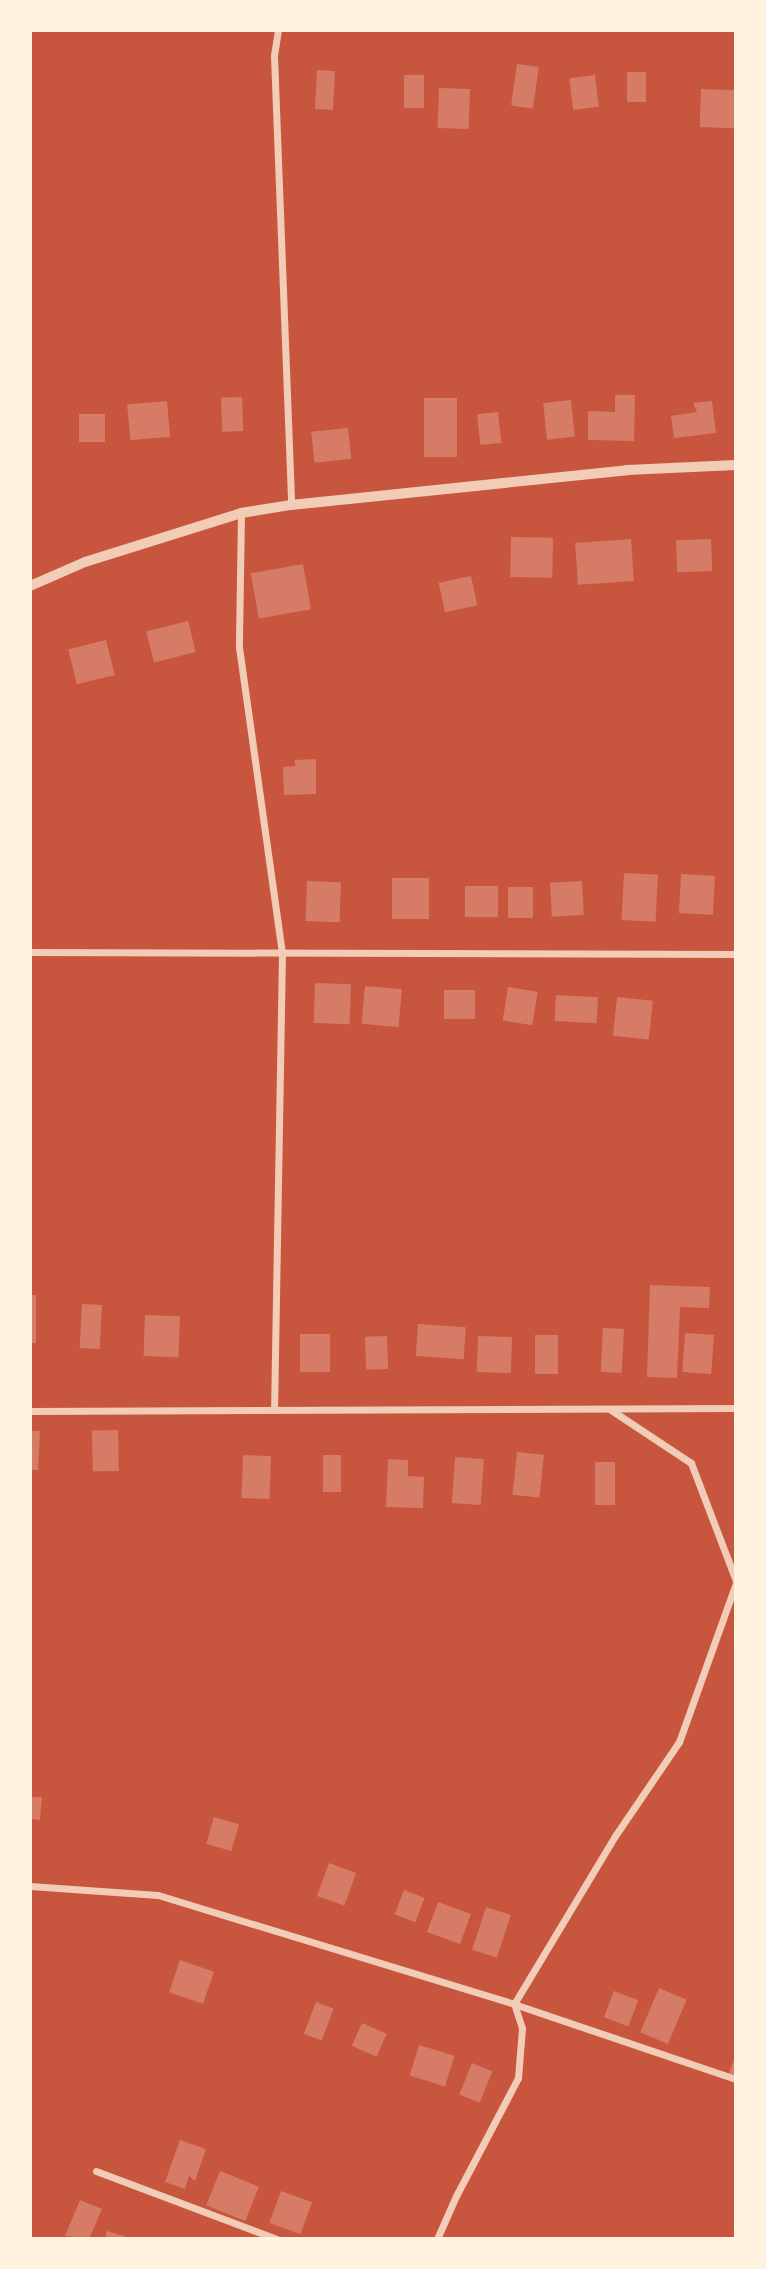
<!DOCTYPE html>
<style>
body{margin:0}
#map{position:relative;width:766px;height:2269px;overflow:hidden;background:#c8553d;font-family:Rubik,sans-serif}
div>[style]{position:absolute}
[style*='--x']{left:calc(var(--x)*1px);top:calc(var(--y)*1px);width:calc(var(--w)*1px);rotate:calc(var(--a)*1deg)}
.building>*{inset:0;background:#d67c66;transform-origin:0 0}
.minor>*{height:7px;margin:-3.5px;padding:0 3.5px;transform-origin:3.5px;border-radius:3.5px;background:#f1ccb7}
.tertiary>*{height:10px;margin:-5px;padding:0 5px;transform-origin:5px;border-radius:5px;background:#f1ccb7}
span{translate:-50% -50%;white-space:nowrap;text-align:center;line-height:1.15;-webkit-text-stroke:5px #fff3e0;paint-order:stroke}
.frame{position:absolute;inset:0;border:32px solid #fff3e0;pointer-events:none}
</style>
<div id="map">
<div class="building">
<i style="left:517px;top:64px;width:22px;height:42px;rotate:8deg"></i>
<i style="left:317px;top:70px;width:18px;height:39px;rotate:3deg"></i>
<i style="left:627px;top:72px;width:19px;height:30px"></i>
<i style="left:424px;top:75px;width:33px;height:20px;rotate:90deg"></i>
<i style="left:595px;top:75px;width:32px;height:26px;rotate:83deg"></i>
<i style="left:439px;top:88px;width:31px;height:40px;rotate:2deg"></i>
<i style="left:701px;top:89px;width:35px;height:38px;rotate:2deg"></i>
<i style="clip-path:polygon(615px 395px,635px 395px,634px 441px,588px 440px,588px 411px,615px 412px)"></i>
<i style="left:242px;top:397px;width:34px;height:21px;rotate:88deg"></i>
<i style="left:424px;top:398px;width:33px;height:59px"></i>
<i style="left:571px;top:400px;width:37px;height:28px;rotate:84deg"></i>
<i style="left:167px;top:401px;width:36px;height:40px;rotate:85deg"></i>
<i style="clip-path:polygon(712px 401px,716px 433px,674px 438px,671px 416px,697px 412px,693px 403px)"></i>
<i style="left:498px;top:412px;width:31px;height:21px;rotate:84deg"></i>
<i style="left:79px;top:414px;width:26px;height:28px"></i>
<i style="left:348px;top:428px;width:31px;height:37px;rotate:84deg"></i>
<i style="left:511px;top:537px;width:42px;height:40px;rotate:1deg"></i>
<i style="left:631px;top:539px;width:42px;height:56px;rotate:86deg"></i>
<i style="left:711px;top:539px;width:32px;height:35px;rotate:88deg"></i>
<i style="left:303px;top:564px;width:46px;height:53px;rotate:80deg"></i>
<i style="left:471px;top:576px;width:30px;height:33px;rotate:78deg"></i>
<i style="left:188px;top:621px;width:32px;height:43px;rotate:76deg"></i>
<i style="left:106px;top:640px;width:36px;height:39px;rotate:76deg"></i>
<i style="clip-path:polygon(316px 759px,316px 794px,284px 795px,283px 767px,295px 766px,295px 760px)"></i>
<i style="left:624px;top:873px;width:34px;height:47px;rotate:3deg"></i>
<i style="left:681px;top:874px;width:34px;height:39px;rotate:3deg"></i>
<i style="left:392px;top:878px;width:37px;height:41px"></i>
<i style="left:307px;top:881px;width:34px;height:40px;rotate:2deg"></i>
<i style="left:582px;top:881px;width:34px;height:32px;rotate:87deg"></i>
<i style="left:465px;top:886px;width:33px;height:31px"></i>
<i style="left:508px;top:887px;width:25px;height:31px"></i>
<i style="left:315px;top:983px;width:36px;height:40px;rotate:2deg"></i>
<i style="left:365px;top:986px;width:37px;height:38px;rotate:5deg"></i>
<i style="left:508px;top:987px;width:30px;height:34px;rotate:9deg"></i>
<i style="left:444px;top:990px;width:31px;height:29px"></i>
<i style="left:556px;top:995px;width:42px;height:26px;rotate:3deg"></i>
<i style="left:617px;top:997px;width:36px;height:39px;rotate:6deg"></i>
<i style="clip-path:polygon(650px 1285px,710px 1287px,709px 1308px,680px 1307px,677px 1378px,647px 1377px)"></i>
<i style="left:30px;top:1295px;width:6px;height:48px"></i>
<i style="left:82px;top:1304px;width:20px;height:44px;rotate:3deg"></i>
<i style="left:145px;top:1315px;width:35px;height:41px;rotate:2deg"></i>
<i style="left:418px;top:1324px;width:48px;height:32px;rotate:4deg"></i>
<i style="left:603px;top:1328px;width:21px;height:44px;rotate:3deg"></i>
<i style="left:685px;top:1333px;width:29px;height:39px;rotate:4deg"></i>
<i style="left:330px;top:1334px;width:38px;height:30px;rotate:90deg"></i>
<i style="left:558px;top:1335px;width:39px;height:23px;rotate:90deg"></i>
<i style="left:387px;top:1336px;width:33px;height:22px;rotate:88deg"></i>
<i style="left:478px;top:1336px;width:34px;height:36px;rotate:2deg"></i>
<i style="left:118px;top:1430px;width:41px;height:26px;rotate:89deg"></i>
<i style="clip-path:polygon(30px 1431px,40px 1431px,38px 1470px,30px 1470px)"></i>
<i style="left:517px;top:1452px;width:27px;height:43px;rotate:6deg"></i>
<i style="left:243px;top:1455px;width:28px;height:43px;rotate:2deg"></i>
<i style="left:323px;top:1455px;width:18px;height:37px"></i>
<i style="left:455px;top:1457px;width:29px;height:46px;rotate:4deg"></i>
<i style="clip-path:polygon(388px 1459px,408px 1460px,408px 1476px,424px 1477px,423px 1508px,386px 1507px)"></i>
<i style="left:595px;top:1462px;width:20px;height:43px"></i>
<i style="clip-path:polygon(30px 1797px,42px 1797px,40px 1820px,30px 1819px)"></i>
<i style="left:214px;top:1817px;width:26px;height:28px;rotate:16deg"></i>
<i style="left:329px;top:1863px;width:29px;height:35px;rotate:20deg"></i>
<i style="left:404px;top:1890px;width:22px;height:26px;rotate:21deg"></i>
<i style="left:438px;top:1902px;width:35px;height:32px;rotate:20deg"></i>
<i style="left:486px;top:1907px;width:26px;height:45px;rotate:18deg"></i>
<i style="left:180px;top:1960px;width:36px;height:34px;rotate:19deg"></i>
<i style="left:659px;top:1988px;width:30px;height:48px;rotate:23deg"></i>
<i style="left:614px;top:1991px;width:26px;height:28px;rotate:21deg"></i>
<i style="left:316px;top:2002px;width:19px;height:34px;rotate:21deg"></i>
<i style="left:362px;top:2023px;width:27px;height:25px;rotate:24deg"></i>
<i style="left:419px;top:2045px;width:37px;height:32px;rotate:17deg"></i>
<i style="clip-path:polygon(736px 2055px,736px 2076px,729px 2073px)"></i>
<i style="left:472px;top:2063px;width:22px;height:34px;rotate:22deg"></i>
<i style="clip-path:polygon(180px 2140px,206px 2149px,195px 2181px,189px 2176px,185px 2189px,165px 2182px)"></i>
<i style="left:220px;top:2171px;width:42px;height:37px;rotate:22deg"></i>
<i style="left:281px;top:2191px;width:33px;height:34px;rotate:20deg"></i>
<i style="clip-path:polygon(80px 2200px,102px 2209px,89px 2239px,65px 2236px)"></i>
<i style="clip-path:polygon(107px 2231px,133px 2239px,105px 2239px)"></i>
</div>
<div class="minor">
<i style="--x:278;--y:30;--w:26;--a:99"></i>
<i style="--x:274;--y:56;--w:449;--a:87.8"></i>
<i style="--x:241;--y:513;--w:134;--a:90.9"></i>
<i style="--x:239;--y:647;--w:310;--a:82"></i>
<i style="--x:282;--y:954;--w:456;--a:91"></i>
<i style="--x:30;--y:952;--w:706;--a:0.16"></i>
<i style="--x:611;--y:1410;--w:96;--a:33.5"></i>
<i style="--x:691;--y:1463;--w:126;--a:69.1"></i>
<i style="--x:30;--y:1411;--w:706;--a:-0.24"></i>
<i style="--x:30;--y:1886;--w:128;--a:4"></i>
<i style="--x:158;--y:1895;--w:372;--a:17"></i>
<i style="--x:514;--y:2004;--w:234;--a:18.7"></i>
<i style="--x:96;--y:2171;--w:193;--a:20.6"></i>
<i style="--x:437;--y:2239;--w:47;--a:-66.2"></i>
<i style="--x:456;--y:2196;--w:133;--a:-62.3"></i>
<i style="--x:518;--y:2078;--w:50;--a:-85.4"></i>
<i style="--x:522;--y:2028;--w:25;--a:-108"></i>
<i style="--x:514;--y:2004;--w:196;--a:-59"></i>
<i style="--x:615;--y:1836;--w:114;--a:-55.8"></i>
<i style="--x:679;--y:1742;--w:169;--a:-70.3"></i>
</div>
<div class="tertiary">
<i style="--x:30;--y:586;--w:60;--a:-23.6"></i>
<i style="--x:85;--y:562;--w:164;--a:-17.4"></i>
<i style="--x:241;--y:513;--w:51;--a:-9.1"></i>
<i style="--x:291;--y:505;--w:338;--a:-5.9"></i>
<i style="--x:627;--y:470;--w:109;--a:-2.6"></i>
</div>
<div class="frame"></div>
</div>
